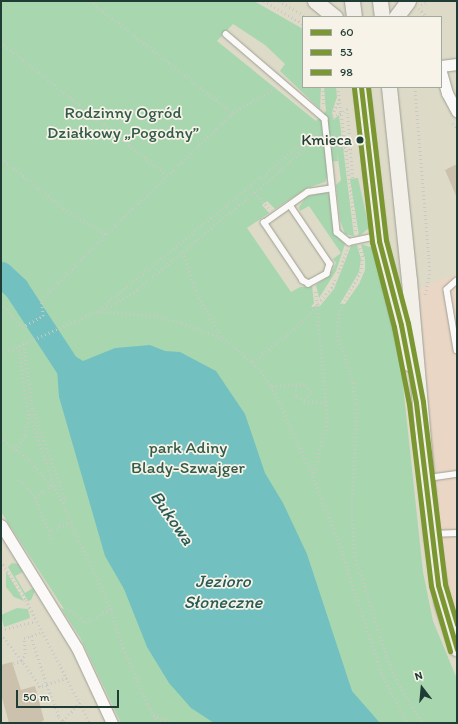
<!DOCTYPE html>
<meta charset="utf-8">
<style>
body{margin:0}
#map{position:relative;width:458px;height:724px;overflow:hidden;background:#dddac7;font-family:Itim,sans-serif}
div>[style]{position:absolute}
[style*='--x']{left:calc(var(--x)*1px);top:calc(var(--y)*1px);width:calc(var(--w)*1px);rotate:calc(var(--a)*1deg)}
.built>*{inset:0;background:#ead6c5}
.green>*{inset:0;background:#a8d7af}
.water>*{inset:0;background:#73c0c1}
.river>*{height:25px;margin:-12.5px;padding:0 12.5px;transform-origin:12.5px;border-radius:12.5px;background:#73c0c1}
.building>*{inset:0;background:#ccc1ac}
.path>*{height:2.5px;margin-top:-1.25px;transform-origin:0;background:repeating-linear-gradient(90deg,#c7c9c4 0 1px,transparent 0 4px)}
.roads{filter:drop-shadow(0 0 1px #9ea094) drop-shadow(0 0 1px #9ea094)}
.lane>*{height:5.5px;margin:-2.75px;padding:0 2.75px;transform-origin:2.75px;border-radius:2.75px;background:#faf9f7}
.street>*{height:11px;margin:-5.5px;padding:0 5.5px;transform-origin:5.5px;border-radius:5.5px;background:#faf9f7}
.secondary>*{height:15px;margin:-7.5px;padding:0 7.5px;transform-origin:7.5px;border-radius:7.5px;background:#f1efe8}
.bus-1>*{height:5px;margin:-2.5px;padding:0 2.5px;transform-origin:2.5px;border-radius:2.5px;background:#7b9732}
.bus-2>*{height:5px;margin:-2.5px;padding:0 2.5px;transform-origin:2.5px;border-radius:2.5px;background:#7b9732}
.bus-3>*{height:5px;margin:-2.5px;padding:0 2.5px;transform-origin:2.5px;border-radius:2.5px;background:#7b9732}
.dots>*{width:11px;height:11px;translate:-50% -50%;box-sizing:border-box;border:2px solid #f7f3e8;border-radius:50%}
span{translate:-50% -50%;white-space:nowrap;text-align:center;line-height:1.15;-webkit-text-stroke:3.5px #f7f3e8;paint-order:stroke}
.bus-label{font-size:16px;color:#1f3d34}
.right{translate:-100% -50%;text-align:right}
.park-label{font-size:17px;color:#325b49}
.water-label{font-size:18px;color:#295b56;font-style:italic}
.frame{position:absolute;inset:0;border:2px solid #1f3d34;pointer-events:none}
.legend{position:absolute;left:302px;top:16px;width:140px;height:72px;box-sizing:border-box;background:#f7f3e8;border:1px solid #a1aaa0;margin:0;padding:5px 7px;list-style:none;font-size:12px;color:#1f3d34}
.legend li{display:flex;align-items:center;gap:8px;height:20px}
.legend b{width:20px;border:1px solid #a1aaa0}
.north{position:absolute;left:402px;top:668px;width:40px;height:40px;-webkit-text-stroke:3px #f7f3e8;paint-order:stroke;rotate:344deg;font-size:11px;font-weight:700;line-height:16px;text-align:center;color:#1f3d34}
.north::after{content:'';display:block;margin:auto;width:14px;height:18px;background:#1f3d34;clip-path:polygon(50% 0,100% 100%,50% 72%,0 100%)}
.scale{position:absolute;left:16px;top:690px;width:103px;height:18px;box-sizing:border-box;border:2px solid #1f3d34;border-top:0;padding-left:5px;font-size:12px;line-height:14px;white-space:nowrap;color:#1f3d34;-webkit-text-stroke:3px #f7f3e8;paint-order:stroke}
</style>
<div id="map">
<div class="built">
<i style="clip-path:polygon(457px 273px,457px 625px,447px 598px,435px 516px,414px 291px)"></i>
</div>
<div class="green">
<i style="clip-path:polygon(1px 1px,254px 1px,303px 29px,303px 87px,321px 87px,320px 109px,280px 71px,285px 64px,265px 45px,233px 24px,217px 41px,316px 121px,326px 111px,324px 87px,336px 87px,337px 97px,332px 112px,333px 120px,339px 115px,354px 236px,345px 234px,340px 220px,336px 185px,341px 180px,337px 151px,338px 161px,327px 162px,328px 175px,325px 182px,307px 188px,275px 209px,267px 201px,262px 205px,269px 213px,247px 228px,291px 292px,300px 287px,312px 286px,314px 303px,311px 307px,320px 306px,334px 289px,351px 246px,357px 245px,361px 259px,359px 272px,340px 304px,345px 304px,359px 284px,365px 270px,365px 259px,361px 244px,373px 248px,400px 357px,423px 572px,433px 621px,457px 679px,457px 723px,121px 723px,81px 639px,61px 608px,64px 609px,1px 512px)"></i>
<i style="clip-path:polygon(358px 178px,369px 228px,359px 236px,350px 179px)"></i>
<i style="clip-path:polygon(325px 192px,330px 195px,334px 233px,345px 244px,336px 271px,319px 298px,316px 285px,330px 275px,336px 263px,333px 259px,341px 253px,309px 206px,300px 211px,299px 207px,306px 197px)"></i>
<i style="clip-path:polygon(12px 563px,18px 564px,23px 572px,15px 576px,25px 593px,33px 588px,35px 591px,31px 600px,28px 601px,8px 567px)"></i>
<i style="clip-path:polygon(6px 571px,24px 601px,14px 597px,6px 587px)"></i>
<i style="clip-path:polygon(17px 608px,28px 609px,30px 618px,4px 627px,1px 615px)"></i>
</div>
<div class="water">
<i style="clip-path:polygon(57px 345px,83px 361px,115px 348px,150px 345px,165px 351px,180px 352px,216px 371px,245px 414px,265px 473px,283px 503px,307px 554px,352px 691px,380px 723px,214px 723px,191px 708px,169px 683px,147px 647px,124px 589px,105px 556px,59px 397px,57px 369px,60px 362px,53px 348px)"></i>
</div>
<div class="river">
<i style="--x:1;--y:274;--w:21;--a:43"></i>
<i style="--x:16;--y:288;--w:104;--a:56.8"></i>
</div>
<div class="building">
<i style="clip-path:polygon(457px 164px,457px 198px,445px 170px)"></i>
<i style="clip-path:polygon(12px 662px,21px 690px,35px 686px,44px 720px,40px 723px,9px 723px,1px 694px,1px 665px)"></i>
</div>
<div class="path">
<i style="--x:90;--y:1;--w:182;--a:38.1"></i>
<i style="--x:264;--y:1;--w:45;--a:30.5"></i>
<i style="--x:279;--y:1;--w:32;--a:30"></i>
<i style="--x:421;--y:5;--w:8;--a:-30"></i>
<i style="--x:419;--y:8;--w:12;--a:48"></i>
<i style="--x:1;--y:42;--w:214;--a:38.7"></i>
<i style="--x:323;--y:87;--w:19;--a:87"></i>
<i style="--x:338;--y:87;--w:146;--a:82.9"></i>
<i style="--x:415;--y:87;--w:172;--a:85.3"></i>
<i style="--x:429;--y:258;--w:16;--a:86"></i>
<i style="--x:430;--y:274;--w:22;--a:103"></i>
<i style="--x:348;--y:113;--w:66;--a:85.7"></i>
<i style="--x:332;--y:115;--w:17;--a:-65"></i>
<i style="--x:333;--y:118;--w:18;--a:-34"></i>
<i style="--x:453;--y:123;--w:6;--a:51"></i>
<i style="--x:336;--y:146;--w:16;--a:18"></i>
<i style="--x:1;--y:158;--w:88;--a:38.6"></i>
<i style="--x:70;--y:213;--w:42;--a:30.3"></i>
<i style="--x:255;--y:192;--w:21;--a:49"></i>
<i style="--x:360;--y:248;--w:9;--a:69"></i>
<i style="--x:363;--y:256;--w:16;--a:97"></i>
<i style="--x:361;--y:272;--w:43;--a:118.9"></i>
<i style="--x:340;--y:310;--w:22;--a:98"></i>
<i style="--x:337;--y:332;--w:53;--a:72.6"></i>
<i style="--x:353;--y:383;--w:22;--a:80"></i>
<i style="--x:357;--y:405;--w:107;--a:92.7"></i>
<i style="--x:352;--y:512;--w:44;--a:86.1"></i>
<i style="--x:355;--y:556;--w:106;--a:72.4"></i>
<i style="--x:387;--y:657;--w:28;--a:67"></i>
<i style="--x:398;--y:683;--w:47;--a:58"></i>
<i style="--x:183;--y:252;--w:44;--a:71.6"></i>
<i style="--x:197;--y:294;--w:51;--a:60.4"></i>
<i style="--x:338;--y:273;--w:25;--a:-69"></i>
<i style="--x:336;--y:280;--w:9;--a:117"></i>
<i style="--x:332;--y:288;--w:23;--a:131"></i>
<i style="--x:317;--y:305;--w:118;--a:84.6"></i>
<i style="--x:328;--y:422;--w:56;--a:105.5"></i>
<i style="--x:313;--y:476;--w:72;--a:68.8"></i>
<i style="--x:339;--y:543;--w:138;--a:71.8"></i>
<i style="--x:382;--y:674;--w:55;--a:62"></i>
<i style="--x:1;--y:303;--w:32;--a:49"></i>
<i style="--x:22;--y:327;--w:24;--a:-28"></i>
<i style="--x:43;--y:316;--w:16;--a:-97"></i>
<i style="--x:41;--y:300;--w:93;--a:-45.4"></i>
<i style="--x:106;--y:234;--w:175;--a:-43.6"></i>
<i style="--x:233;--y:113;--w:49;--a:-30.8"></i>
<i style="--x:102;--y:307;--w:279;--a:-39.3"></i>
<i style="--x:98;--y:311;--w:59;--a:4.8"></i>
<i style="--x:157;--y:316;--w:26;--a:16"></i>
<i style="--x:182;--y:323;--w:44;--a:20.1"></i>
<i style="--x:223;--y:338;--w:38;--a:39"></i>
<i style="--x:253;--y:362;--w:63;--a:-39.2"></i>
<i style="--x:302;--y:322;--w:23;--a:-49"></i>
<i style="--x:317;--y:305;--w:15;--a:-98"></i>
<i style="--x:24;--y:344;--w:67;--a:82.2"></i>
<i style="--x:33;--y:410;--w:94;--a:70"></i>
<i style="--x:65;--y:498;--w:5;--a:101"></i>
<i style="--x:19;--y:346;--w:61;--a:82.4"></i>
<i style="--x:27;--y:406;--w:83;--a:71.1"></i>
<i style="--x:1;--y:354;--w:126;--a:-23.9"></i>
<i style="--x:116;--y:303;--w:25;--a:-32"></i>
<i style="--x:137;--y:290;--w:187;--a:-39.8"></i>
<i style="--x:281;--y:170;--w:50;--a:-43.4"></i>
<i style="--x:253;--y:362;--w:31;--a:52"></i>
<i style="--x:272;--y:386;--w:99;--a:65.5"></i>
<i style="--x:272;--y:386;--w:31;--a:-4"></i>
<i style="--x:303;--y:384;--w:2;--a:27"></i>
<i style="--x:305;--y:385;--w:10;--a:53"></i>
<i style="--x:311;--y:393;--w:11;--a:131"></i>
<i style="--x:304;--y:401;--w:10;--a:-151"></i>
<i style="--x:295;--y:396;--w:8;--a:-83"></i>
<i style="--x:296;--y:388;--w:5;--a:-37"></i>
<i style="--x:304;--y:401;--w:23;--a:5"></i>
<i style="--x:1;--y:437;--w:40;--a:40"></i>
<i style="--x:32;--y:463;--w:30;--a:50"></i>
<i style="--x:51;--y:486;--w:3;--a:-18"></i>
<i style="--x:54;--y:485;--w:136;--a:65.3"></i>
<i style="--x:111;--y:609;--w:41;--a:72.9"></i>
<i style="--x:123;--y:648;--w:62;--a:66.3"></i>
<i style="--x:148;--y:705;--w:12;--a:59"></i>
<i style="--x:154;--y:715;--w:14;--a:36"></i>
<i style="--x:16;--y:450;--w:17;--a:-59"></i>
<i style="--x:25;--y:435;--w:22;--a:-80"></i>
<i style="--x:20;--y:479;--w:23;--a:50"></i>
<i style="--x:35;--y:497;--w:48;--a:68.2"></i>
<i style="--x:35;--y:497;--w:19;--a:-35"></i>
<i style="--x:48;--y:531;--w:25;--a:-21"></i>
<i style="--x:1;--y:561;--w:46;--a:57.3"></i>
<i style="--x:26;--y:600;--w:139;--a:62.5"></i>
<i style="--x:67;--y:608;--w:23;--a:38"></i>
<i style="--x:85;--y:622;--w:29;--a:-27"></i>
<i style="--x:1;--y:630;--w:36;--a:-14"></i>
<i style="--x:1;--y:634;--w:34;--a:52"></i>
<i style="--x:22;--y:661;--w:9;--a:162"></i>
<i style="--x:31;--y:636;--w:52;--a:71.9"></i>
<i style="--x:47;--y:685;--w:12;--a:166"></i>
<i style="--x:67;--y:678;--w:21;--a:161"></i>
<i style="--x:47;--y:685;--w:34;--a:69"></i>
<i style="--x:59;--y:717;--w:6;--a:45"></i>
<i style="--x:63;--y:721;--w:25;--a:-48"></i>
<i style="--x:137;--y:680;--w:6;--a:-39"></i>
<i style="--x:40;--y:687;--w:32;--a:-125"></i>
<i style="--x:22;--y:661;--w:8;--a:-67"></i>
<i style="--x:25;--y:654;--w:16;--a:-94"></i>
<i style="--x:24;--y:638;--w:19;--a:-18"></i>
<i style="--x:157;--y:723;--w:9;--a:-111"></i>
<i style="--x:154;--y:715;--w:22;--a:22"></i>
</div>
<div class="roads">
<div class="lane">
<i style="--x:226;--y:34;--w:130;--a:40.6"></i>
<i style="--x:325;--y:119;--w:114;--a:83.9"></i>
<i style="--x:337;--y:232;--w:16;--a:40"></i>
<i style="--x:349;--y:242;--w:30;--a:-12"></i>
<i style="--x:290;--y:205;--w:71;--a:55.9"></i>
<i style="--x:330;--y:264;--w:10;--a:107"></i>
<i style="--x:327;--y:274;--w:21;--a:151"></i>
<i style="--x:309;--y:284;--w:7;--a:-153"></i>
<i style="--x:303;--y:281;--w:70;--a:-123.9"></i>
<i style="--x:264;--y:223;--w:54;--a:-35.2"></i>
<i style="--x:308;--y:192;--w:24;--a:-9"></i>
<i style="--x:457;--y:281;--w:13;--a:138"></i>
<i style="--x:447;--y:290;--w:61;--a:80.5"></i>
<i style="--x:428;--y:478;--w:29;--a:-8"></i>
<i style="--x:431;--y:534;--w:26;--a:-2"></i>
</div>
<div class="street">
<i style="--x:441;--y:66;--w:16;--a:-7"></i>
<i style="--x:441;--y:72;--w:22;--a:74"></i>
<i style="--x:447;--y:93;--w:21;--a:62"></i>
<i style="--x:1;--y:525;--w:145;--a:58.3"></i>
<i style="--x:77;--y:648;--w:83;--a:65"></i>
</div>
<div class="secondary">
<i style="--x:315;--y:1;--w:26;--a:39"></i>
<i style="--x:352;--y:1;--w:16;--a:83"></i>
<i style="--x:380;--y:1;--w:16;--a:83"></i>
<i style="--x:396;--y:17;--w:20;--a:-53"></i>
<i style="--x:361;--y:87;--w:155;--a:83.3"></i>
<i style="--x:379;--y:241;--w:126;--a:76.2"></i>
<i style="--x:389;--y:87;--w:194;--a:84.1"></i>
<i style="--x:409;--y:280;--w:255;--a:85"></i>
<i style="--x:431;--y:534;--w:71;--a:81.1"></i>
<i style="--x:442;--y:604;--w:47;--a:71.6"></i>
</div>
</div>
<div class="bus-1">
<i style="--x:361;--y:87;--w:155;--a:83.3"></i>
<i style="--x:379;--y:241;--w:87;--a:75.3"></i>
<i style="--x:401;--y:325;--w:79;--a:79.1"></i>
<i style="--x:416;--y:403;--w:183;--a:83.1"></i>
<i style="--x:438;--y:585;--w:67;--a:73.5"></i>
</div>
<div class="bus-2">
<i style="--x:354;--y:88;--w:155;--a:83.3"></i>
<i style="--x:372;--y:242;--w:88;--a:75.5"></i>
<i style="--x:394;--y:327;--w:78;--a:79"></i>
<i style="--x:409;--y:404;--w:183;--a:83.1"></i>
<i style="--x:431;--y:586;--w:68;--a:73.7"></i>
</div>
<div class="bus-3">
<i style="--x:368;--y:87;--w:154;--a:83.3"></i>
<i style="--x:386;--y:240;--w:86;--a:75.2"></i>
<i style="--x:408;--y:323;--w:80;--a:79.2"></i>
<i style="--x:423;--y:402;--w:183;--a:83.1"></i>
<i style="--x:445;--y:584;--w:42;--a:73.3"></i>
</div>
<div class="dots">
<i style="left:360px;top:140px;background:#1f3d34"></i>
</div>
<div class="bus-label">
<span class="right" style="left:352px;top:140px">Kmieca</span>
</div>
<div class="park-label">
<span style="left:123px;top:123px">Rodzinny Ogród<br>Działkowy „Pogodny”</span>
<span style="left:188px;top:458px">park Adiny<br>Blady-Szwajger</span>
</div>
<div class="water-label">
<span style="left:172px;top:518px;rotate:55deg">Bukowa</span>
<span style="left:223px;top:592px">Jezioro<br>Słoneczne</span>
</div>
<div class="frame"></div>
<ul class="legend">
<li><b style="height:5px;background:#7b9732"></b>60</li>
<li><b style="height:5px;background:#7b9732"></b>53</li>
<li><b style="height:5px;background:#7b9732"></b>98</li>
</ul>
<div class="north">N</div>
<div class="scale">50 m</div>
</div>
